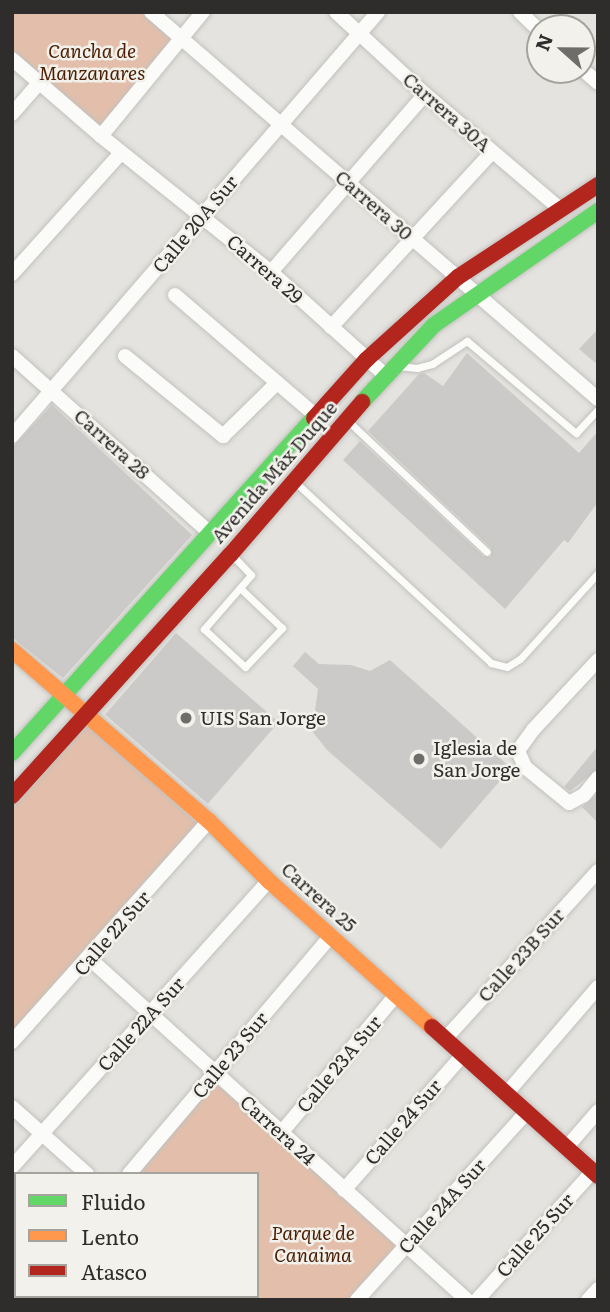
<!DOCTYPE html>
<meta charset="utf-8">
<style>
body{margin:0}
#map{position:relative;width:610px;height:1312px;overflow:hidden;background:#e4e3df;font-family:Literata,serif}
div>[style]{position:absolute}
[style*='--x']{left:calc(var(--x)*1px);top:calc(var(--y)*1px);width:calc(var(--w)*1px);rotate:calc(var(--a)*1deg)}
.green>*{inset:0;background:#e3bfab}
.building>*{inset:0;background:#cbcac8;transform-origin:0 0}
.roads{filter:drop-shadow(0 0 2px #c2c1be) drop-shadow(0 0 2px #c2c1be)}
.lane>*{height:7px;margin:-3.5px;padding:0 3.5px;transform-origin:3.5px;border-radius:3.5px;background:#fbfbfa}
.street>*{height:14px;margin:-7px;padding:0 7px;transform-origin:7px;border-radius:7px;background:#fbfbfa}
.fast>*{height:16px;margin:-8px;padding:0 8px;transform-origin:8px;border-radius:8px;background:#63d668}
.slow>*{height:16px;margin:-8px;padding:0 8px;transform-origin:8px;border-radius:8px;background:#ff974d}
.jam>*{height:16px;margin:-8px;padding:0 8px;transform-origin:8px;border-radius:8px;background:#b3261e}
.dots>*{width:19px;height:19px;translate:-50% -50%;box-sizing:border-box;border:4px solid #f2f1eb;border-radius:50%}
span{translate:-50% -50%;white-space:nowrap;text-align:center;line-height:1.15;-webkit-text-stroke:5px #f2f1eb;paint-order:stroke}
.park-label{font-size:19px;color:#4b1e04;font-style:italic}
.street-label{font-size:19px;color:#2e2d2b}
.poi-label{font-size:19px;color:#2e2d2b}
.left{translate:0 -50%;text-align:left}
.frame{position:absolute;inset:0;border:14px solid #2e2d2b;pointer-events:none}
.legend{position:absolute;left:14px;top:1172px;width:245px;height:126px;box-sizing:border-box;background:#f2f1eb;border:2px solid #a4a39e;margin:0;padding:9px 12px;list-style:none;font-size:21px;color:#2e2d2b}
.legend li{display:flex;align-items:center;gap:14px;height:35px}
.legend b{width:35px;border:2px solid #a4a39e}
.north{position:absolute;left:526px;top:14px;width:70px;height:70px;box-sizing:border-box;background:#f2f1eb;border:2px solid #a4a39e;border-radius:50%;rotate:291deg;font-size:19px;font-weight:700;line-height:28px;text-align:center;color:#2e2d2b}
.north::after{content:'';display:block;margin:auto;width:24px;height:32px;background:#6e6d6a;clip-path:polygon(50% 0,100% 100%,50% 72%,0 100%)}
</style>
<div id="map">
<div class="green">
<i style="clip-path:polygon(12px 12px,145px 12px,177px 39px,99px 131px,12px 55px)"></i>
<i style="clip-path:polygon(84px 719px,201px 827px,12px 1035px,12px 800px)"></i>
<i style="clip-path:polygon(217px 1081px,400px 1245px,350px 1300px,231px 1300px,227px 1296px,257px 1296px,257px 1174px,136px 1174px)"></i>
</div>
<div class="building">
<i style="clip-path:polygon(598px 329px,598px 365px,579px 349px)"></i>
<i style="clip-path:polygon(467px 353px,579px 453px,598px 431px,598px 502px,568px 543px,564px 540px,505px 609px,343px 460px,360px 441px,483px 556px,491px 557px,491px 548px,368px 431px,419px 374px,424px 373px,443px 386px)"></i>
<i style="clip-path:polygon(52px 405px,192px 535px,63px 678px,12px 637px,12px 448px)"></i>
<i style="left:176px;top:633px;width:136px;height:108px;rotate:41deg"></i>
<i style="clip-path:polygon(305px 652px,319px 664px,351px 665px,370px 671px,390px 660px,511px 768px,441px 849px,327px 750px,312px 731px,318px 689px,293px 666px)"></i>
<i style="clip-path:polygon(598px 746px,598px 769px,570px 791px,564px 787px)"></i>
<i style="clip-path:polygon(598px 793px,598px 823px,582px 807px)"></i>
</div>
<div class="roads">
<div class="lane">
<i style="--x:398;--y:366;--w:19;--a:6"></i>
<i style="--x:417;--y:368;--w:16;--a:-15"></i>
<i style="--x:432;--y:364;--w:42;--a:-33.3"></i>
<i style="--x:467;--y:341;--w:143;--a:40.2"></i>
<i style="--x:576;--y:433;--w:33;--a:-47"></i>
<i style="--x:347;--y:420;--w:192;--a:43.3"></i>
<i style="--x:294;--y:481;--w:268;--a:42.7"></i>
<i style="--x:491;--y:663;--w:16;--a:14"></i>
<i style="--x:507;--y:667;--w:15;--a:-32"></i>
<i style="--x:520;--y:659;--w:116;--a:-47.8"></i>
<i style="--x:231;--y:554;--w:29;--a:46"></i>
<i style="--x:251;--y:575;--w:72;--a:131"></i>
<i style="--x:204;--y:629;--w:56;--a:42.8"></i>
<i style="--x:245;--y:667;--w:54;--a:-46.5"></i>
<i style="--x:282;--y:628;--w:58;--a:-136.4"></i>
</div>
<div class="street">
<i style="--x:151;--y:12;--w:591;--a:40.89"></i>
<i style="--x:336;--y:12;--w:121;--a:42.7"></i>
<i style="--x:425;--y:94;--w:177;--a:40.4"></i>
<i style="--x:520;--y:12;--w:28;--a:44"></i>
<i style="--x:12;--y:59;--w:118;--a:40.9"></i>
<i style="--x:101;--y:136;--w:218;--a:38.7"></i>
<i style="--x:271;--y:272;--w:154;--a:42.1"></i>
<i style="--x:582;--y:69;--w:21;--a:41"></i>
<i style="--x:12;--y:114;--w:40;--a:-49"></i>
<i style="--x:101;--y:136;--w:161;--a:-50.6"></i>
<i style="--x:271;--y:272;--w:235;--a:-49.1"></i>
<i style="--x:12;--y:274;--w:163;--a:-48"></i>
<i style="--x:175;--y:295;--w:186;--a:40.6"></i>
<i style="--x:331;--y:327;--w:238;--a:-47.4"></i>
<i style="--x:12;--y:356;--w:267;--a:41.8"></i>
<i style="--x:125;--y:356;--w:127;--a:39.2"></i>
<i style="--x:223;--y:436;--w:76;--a:-44.5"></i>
<i style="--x:12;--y:436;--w:560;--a:-49.2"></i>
<i style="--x:598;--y:660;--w:96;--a:132.9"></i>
<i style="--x:533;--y:730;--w:26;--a:126"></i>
<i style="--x:518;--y:751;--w:17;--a:66"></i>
<i style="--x:525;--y:767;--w:57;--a:39.3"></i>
<i style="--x:569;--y:803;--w:17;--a:-28"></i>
<i style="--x:584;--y:795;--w:22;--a:-51"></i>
<i style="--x:90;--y:959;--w:508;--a:42.13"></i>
<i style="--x:445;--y:1039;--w:227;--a:-47.7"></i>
<i style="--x:12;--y:1042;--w:296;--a:-48.3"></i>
<i style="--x:506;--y:1094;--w:141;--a:-49.3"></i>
<i style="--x:12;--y:1107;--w:101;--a:41.8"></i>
<i style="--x:281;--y:1133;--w:180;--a:-50.2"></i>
<i style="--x:566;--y:1148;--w:49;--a:-49.1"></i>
<i style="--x:12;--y:1167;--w:385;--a:-48.1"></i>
<i style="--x:129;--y:1174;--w:312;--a:-49.7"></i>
<i style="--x:344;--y:1190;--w:180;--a:-48.6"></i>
<i style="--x:223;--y:1296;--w:6;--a:45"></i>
<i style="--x:17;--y:1300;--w:5;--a:-53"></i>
<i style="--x:123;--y:1300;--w:6;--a:-45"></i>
<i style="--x:357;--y:1300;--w:253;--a:-47.9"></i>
<i style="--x:477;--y:1300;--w:173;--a:-48"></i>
<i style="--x:588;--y:1300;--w:15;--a:-48"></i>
</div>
<div class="fast">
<i style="--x:362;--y:402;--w:105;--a:-46.9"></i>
<i style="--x:434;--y:325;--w:200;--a:-34.8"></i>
<i style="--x:12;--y:753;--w:451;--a:-48"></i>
</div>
<div class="slow">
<i style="--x:12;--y:650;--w:261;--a:41"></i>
<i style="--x:209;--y:821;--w:85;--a:45"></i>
<i style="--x:269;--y:881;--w:219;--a:41.9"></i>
</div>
<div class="jam">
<i style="--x:314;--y:418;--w:78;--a:-48.1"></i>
<i style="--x:366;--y:360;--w:124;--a:-42.1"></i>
<i style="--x:458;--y:277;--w:168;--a:-33.3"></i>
<i style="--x:12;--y:796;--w:326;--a:-47.9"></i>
<i style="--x:231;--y:554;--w:201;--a:-49.2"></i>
<i style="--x:432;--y:1027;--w:223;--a:41.9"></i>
</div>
</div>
<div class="dots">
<i style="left:186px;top:718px;background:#6e6d6a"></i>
<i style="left:419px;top:759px;background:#6e6d6a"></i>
</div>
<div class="park-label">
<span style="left:92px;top:62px">Cancha de<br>Manzanares</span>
<span style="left:313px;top:1244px">Parque de<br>Canaima</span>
</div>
<div class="street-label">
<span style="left:447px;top:112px;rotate:41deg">Carrera 30A</span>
<span style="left:374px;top:205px;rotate:41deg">Carrera 30</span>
<span style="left:195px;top:224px;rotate:-50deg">Calle 20A Sur</span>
<span style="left:265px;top:269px;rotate:41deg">Carrera 29</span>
<span style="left:112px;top:444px;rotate:42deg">Carrera 28</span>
<span style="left:274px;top:472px;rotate:-49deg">Avenida Máx Duque</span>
<span style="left:319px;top:897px;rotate:42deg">Carrera 25</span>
<span style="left:112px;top:933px;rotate:-49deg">Calle 22 Sur</span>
<span style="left:521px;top:955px;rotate:-48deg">Calle 23B Sur</span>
<span style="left:141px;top:1024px;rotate:-48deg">Calle 22A Sur</span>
<span style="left:230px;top:1055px;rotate:-50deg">Calle 23 Sur</span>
<span style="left:339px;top:1064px;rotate:-50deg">Calle 23A Sur</span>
<span style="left:403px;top:1122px;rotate:-49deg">Calle 24 Sur</span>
<span style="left:278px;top:1130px;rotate:42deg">Carrera 24</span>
<span style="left:442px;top:1206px;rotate:-48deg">Calle 24A Sur</span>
<span style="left:535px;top:1235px;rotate:-48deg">Calle 25 Sur</span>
</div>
<div class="poi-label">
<span class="left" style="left:200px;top:718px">UIS San Jorge</span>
<span class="left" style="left:433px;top:759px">Iglesia de<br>San Jorge</span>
</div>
<div class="frame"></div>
<ul class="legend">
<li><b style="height:9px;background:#63d668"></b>Fluido</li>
<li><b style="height:9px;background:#ff974d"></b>Lento</li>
<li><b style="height:9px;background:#b3261e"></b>Atasco</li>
</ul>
<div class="north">N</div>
</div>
